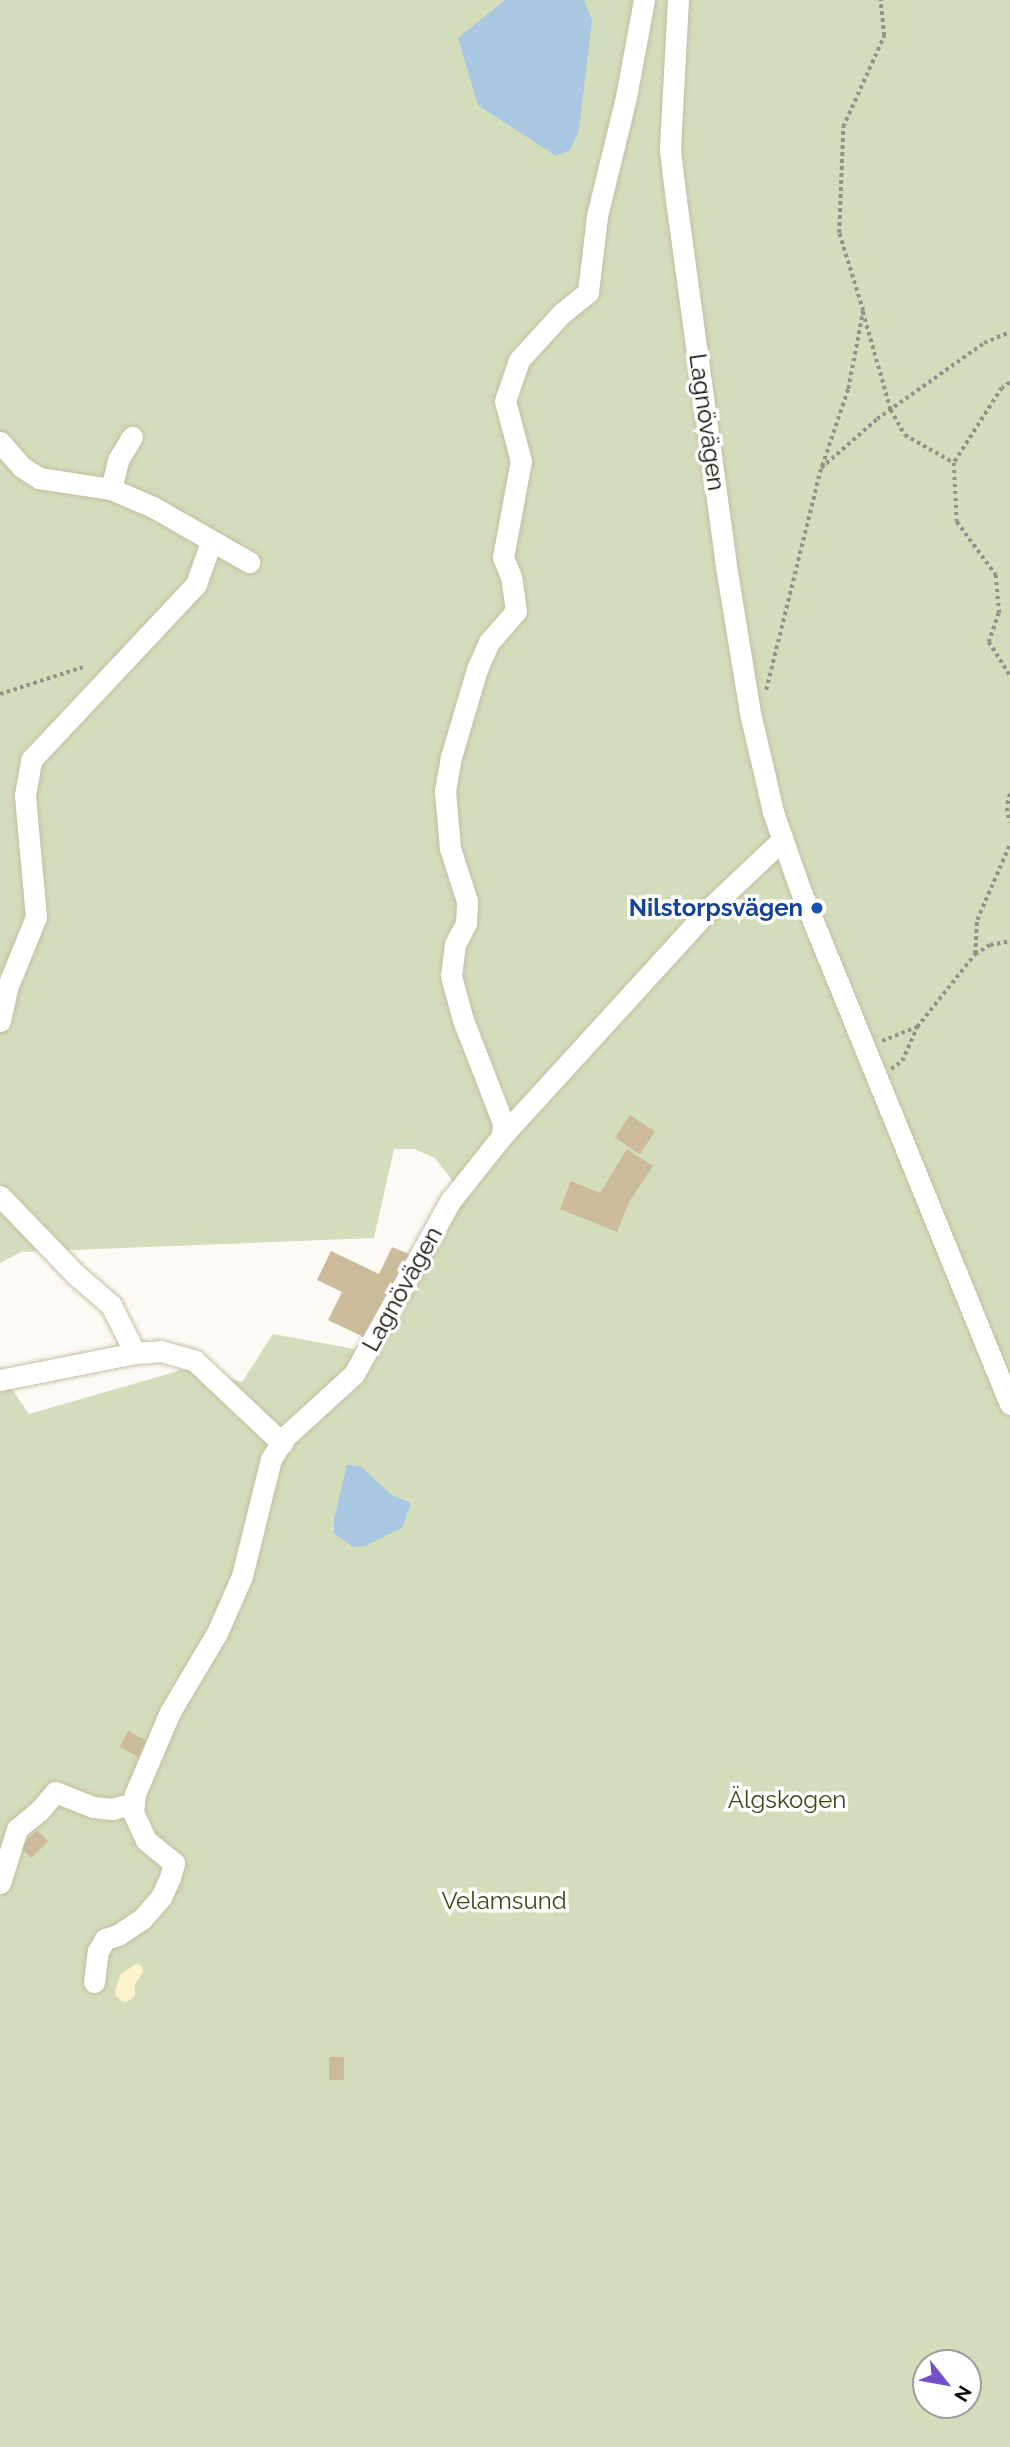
<!DOCTYPE html>
<meta charset="utf-8">
<style>
body{margin:0}
#map{position:relative;width:1010px;height:2447px;overflow:hidden;background:#fdfaf5;font-family:Raleway,sans-serif}
div>[style]{position:absolute}
[style*='--x']{left:calc(var(--x)*1px);top:calc(var(--y)*1px);width:calc(var(--w)*1px);rotate:calc(var(--a)*1deg)}
.green>*{inset:0;background:#d3ddbb}
.sand>*{inset:0;background:#fbf1cb}
.water>*{inset:0;background:#a9c7e0}
.building>*{inset:0;background:#cbbb9a;transform-origin:0 0}
.path>*{height:3.5px;margin-top:-1.75px;transform-origin:0;background:repeating-linear-gradient(90deg,#94908a 0 3.5px,transparent 0 7px)}
.roads{filter:drop-shadow(0 0 2px #c8bba1) drop-shadow(0 0 2px #c8bba1)}
.minor>*{height:21px;margin:-10.5px;padding:0 10.5px;transform-origin:10.5px;border-radius:10.5px;background:#fff}
.dots>*{width:19px;height:19px;translate:-50% -50%;box-sizing:border-box;border:4px solid #fff;border-radius:50%}
span{translate:-50% -50%;white-space:nowrap;text-align:center;line-height:1.15;-webkit-text-stroke:7px #fff;paint-order:stroke}
.street-label{font-size:24px;color:#0f0b04}
.transit-label{font-size:24px;color:#164399;font-weight:700}
.right{translate:-100% -50%;text-align:right}
.park-label{font-size:24px;color:#3a4710}
.north{position:absolute;left:912px;top:2349px;width:70px;height:70px;box-sizing:border-box;background:#fff;border:2px solid #9f9d9b;border-radius:50%;rotate:121deg;font-size:19px;font-weight:700;line-height:28px;text-align:center;color:#0f0b04}
.north::after{content:'';display:block;margin:auto;width:24px;height:32px;background:#7150c9;clip-path:polygon(50% 0,100% 100%,50% 72%,0 100%)}
</style>
<div id="map">
<div class="green">
<i style="clip-path:polygon(evenodd,0 0,1010px 0,1010px 2447px,0 2447px,0 1372px,29px 1414px,192px 1367px,242px 1382px,273px 1334px,360px 1350px,454px 1183px,435px 1158px,414px 1149px,394px 1149px,374px 1238px,21px 1252px,0 1263px,0 0,926px 2363px,968px 2363px,968px 2405px,926px 2405px,926px 2363px)"></i>
</div>
<div class="sand">
<i style="clip-path:polygon(136px 1964px,142px 1966px,143px 1971px,135px 1985px,135px 1996px,127px 2002px,122px 2001px,116px 1996px,116px 1988px,121px 1974px)"></i>
</div>
<div class="water">
<i style="clip-path:polygon(505px 0,584px 0,592px 20px,579px 130px,570px 150px,556px 156px,478px 105px,458px 38px)"></i>
<i style="clip-path:polygon(347px 1465px,360px 1466px,392px 1495px,411px 1503px,402px 1528px,365px 1546px,353px 1547px,334px 1533px,334px 1519px)"></i>
</div>
<div class="building">
<i style="left:630px;top:1115px;width:30px;height:27px;rotate:34deg"></i>
<i style="clip-path:polygon(627px 1149px,653px 1166px,629px 1202px,617px 1232px,560px 1209px,571px 1181px,600px 1193px)"></i>
<i style="clip-path:polygon(392px 1247px,411px 1255px,366px 1338px,328px 1320px,342px 1292px,317px 1280px,331px 1251px,379px 1274px)"></i>
<i style="left:128px;top:1731px;width:21px;height:18px;rotate:28deg"></i>
<i style="left:37px;top:1830px;width:16px;height:24px;rotate:45deg"></i>
<i style="left:329px;top:2057px;width:15px;height:23px"></i>
</div>
<div class="path">
<i style="--x:863;--y:312;--w:102;--a:74.1"></i>
<i style="--x:891;--y:410;--w:29;--a:61"></i>
<i style="--x:905;--y:435;--w:56;--a:29.7"></i>
<i style="--x:1010;--y:383;--w:9;--a:148"></i>
<i style="--x:1002;--y:388;--w:89;--a:122.6"></i>
<i style="--x:954;--y:463;--w:59;--a:87.1"></i>
<i style="--x:957;--y:522;--w:66;--a:53.7"></i>
<i style="--x:996;--y:575;--w:38;--a:85"></i>
<i style="--x:999;--y:613;--w:31;--a:109"></i>
<i style="--x:989;--y:642;--w:40;--a:58"></i>
<i style="--x:822;--y:466;--w:81;--a:-71.3"></i>
<i style="--x:848;--y:389;--w:79;--a:-79.1"></i>
<i style="--x:863;--y:311;--w:82;--a:-107.1"></i>
<i style="--x:839;--y:233;--w:106;--a:-87.8"></i>
<i style="--x:843;--y:127;--w:100;--a:-65.7"></i>
<i style="--x:884;--y:36;--w:36;--a:-96"></i>
<i style="--x:766;--y:690;--w:229;--a:-76.1"></i>
<i style="--x:821;--y:468;--w:74;--a:-41.2"></i>
<i style="--x:877;--y:419;--w:131;--a:-35.4"></i>
<i style="--x:984;--y:343;--w:28;--a:-23"></i>
<i style="--x:0;--y:694;--w:87;--a:-18"></i>
<i style="--x:1010;--y:794;--w:14;--a:102"></i>
<i style="--x:1007;--y:808;--w:15;--a:79"></i>
<i style="--x:975;--y:954;--w:34;--a:-87"></i>
<i style="--x:977;--y:920;--w:83;--a:-66.5"></i>
<i style="--x:882;--y:1041;--w:38;--a:-22"></i>
<i style="--x:917;--y:1027;--w:93;--a:-51.5"></i>
<i style="--x:975;--y:954;--w:17;--a:-31"></i>
<i style="--x:990;--y:945;--w:20;--a:-11"></i>
<i style="--x:891;--y:1069;--w:14;--a:-36"></i>
<i style="--x:902;--y:1061;--w:37;--a:-66"></i>
</div>
<div class="roads">
<div class="minor">
<i style="--x:678;--y:0;--w:150;--a:93.1"></i>
<i style="--x:670;--y:150;--w:50;--a:83.2"></i>
<i style="--x:676;--y:200;--w:363;--a:82.2"></i>
<i style="--x:725;--y:560;--w:155;--a:80.7"></i>
<i style="--x:750;--y:713;--w:66;--a:76.8"></i>
<i style="--x:765;--y:777;--w:36;--a:77"></i>
<i style="--x:773;--y:812;--w:82;--a:70.7"></i>
<i style="--x:800;--y:889;--w:556;--a:67.82"></i>
<i style="--x:0;--y:442;--w:33;--a:49"></i>
<i style="--x:22;--y:467;--w:20;--a:33"></i>
<i style="--x:39;--y:478;--w:73;--a:8.7"></i>
<i style="--x:111;--y:489;--w:46;--a:23.2"></i>
<i style="--x:153;--y:507;--w:111;--a:29.8"></i>
<i style="--x:111;--y:489;--w:30;--a:-76"></i>
<i style="--x:118;--y:460;--w:27;--a:-59"></i>
<i style="--x:0;--y:1021;--w:34;--a:-78"></i>
<i style="--x:7;--y:988;--w:77;--a:-67.8"></i>
<i style="--x:36;--y:917;--w:122;--a:-95.2"></i>
<i style="--x:25;--y:795;--w:36;--a:-80"></i>
<i style="--x:31;--y:760;--w:241;--a:-46.8"></i>
<i style="--x:196;--y:584;--w:45;--a:-70.3"></i>
<i style="--x:502;--y:1136;--w:13;--a:-86"></i>
<i style="--x:503;--y:1123;--w:110;--a:-111.2"></i>
<i style="--x:463;--y:1020;--w:46;--a:-105.3"></i>
<i style="--x:451;--y:976;--w:32;--a:-83"></i>
<i style="--x:455;--y:944;--w:24;--a:-62"></i>
<i style="--x:466;--y:923;--w:22;--a:-87"></i>
<i style="--x:467;--y:901;--w:56;--a:-107.8"></i>
<i style="--x:450;--y:848;--w:57;--a:-95"></i>
<i style="--x:445;--y:791;--w:35;--a:-80"></i>
<i style="--x:451;--y:757;--w:92;--a:-73.5"></i>
<i style="--x:477;--y:669;--w:30;--a:-66"></i>
<i style="--x:489;--y:642;--w:41;--a:-48.9"></i>
<i style="--x:516;--y:611;--w:34;--a:-98"></i>
<i style="--x:511;--y:577;--w:22;--a:-112"></i>
<i style="--x:503;--y:557;--w:98;--a:-79.4"></i>
<i style="--x:521;--y:461;--w:62;--a:-104.9"></i>
<i style="--x:505;--y:401;--w:43;--a:-71.1"></i>
<i style="--x:519;--y:360;--w:62;--a:-47.6"></i>
<i style="--x:561;--y:314;--w:35;--a:-39"></i>
<i style="--x:588;--y:292;--w:77;--a:-83.2"></i>
<i style="--x:597;--y:216;--w:122;--a:-76.3"></i>
<i style="--x:626;--y:97;--w:99;--a:-79.5"></i>
<i style="--x:0;--y:1196;--w:108;--a:46.1"></i>
<i style="--x:75;--y:1274;--w:48;--a:40.7"></i>
<i style="--x:111;--y:1305;--w:54;--a:63.4"></i>
<i style="--x:0;--y:1380;--w:138;--a:-11.3"></i>
<i style="--x:135;--y:1353;--w:26;--a:-4"></i>
<i style="--x:161;--y:1351;--w:35;--a:16"></i>
<i style="--x:195;--y:1361;--w:120;--a:43.3"></i>
<i style="--x:0;--y:1883;--w:57;--a:-72.5"></i>
<i style="--x:17;--y:1829;--w:30;--a:-40"></i>
<i style="--x:40;--y:1810;--w:23;--a:-50"></i>
<i style="--x:55;--y:1792;--w:41;--a:21.5"></i>
<i style="--x:93;--y:1807;--w:19;--a:6"></i>
<i style="--x:112;--y:1809;--w:23;--a:-15"></i>
<i style="--x:94;--y:1982;--w:31;--a:-83"></i>
<i style="--x:98;--y:1951;--w:14;--a:-60"></i>
<i style="--x:105;--y:1939;--w:14;--a:-17"></i>
<i style="--x:118;--y:1935;--w:29;--a:-34"></i>
<i style="--x:142;--y:1919;--w:29;--a:-49"></i>
<i style="--x:161;--y:1897;--w:21;--a:-65"></i>
<i style="--x:170;--y:1878;--w:16;--a:-75"></i>
<i style="--x:174;--y:1863;--w:36;--a:-141"></i>
<i style="--x:146;--y:1840;--w:31;--a:-115"></i>
<i style="--x:133;--y:1812;--w:18;--a:-84"></i>
<i style="--x:135;--y:1794;--w:89;--a:-66.9"></i>
<i style="--x:170;--y:1712;--w:92;--a:-59.3"></i>
<i style="--x:217;--y:1633;--w:62;--a:-66.3"></i>
<i style="--x:242;--y:1576;--w:121;--a:-76.1"></i>
<i style="--x:271;--y:1459;--w:26;--a:-58"></i>
<i style="--x:285;--y:1437;--w:93;--a:-42.4"></i>
<i style="--x:354;--y:1374;--w:199;--a:-60.9"></i>
<i style="--x:451;--y:1200;--w:82;--a:-51.4"></i>
<i style="--x:502;--y:1136;--w:307;--a:-47.6"></i>
<i style="--x:709;--y:909;--w:100;--a:-43.4"></i>
</div>
</div>
<div class="dots">
<i style="left:817px;top:908px;background:#1a4fb4"></i>
</div>
<div class="street-label">
<span style="left:707px;top:422px;rotate:82deg">Lagnövägen</span>
<span style="left:402px;top:1289px;rotate:-61deg">Lagnövägen</span>
</div>
<div class="transit-label">
<span class="right" style="left:803px;top:908px">Nilstorpsvägen</span>
</div>
<div class="park-label">
<span style="left:787px;top:1800px">Älgskogen</span>
<span style="left:504px;top:1901px">Velamsund</span>
</div>
<div class="north">N</div>
</div>
